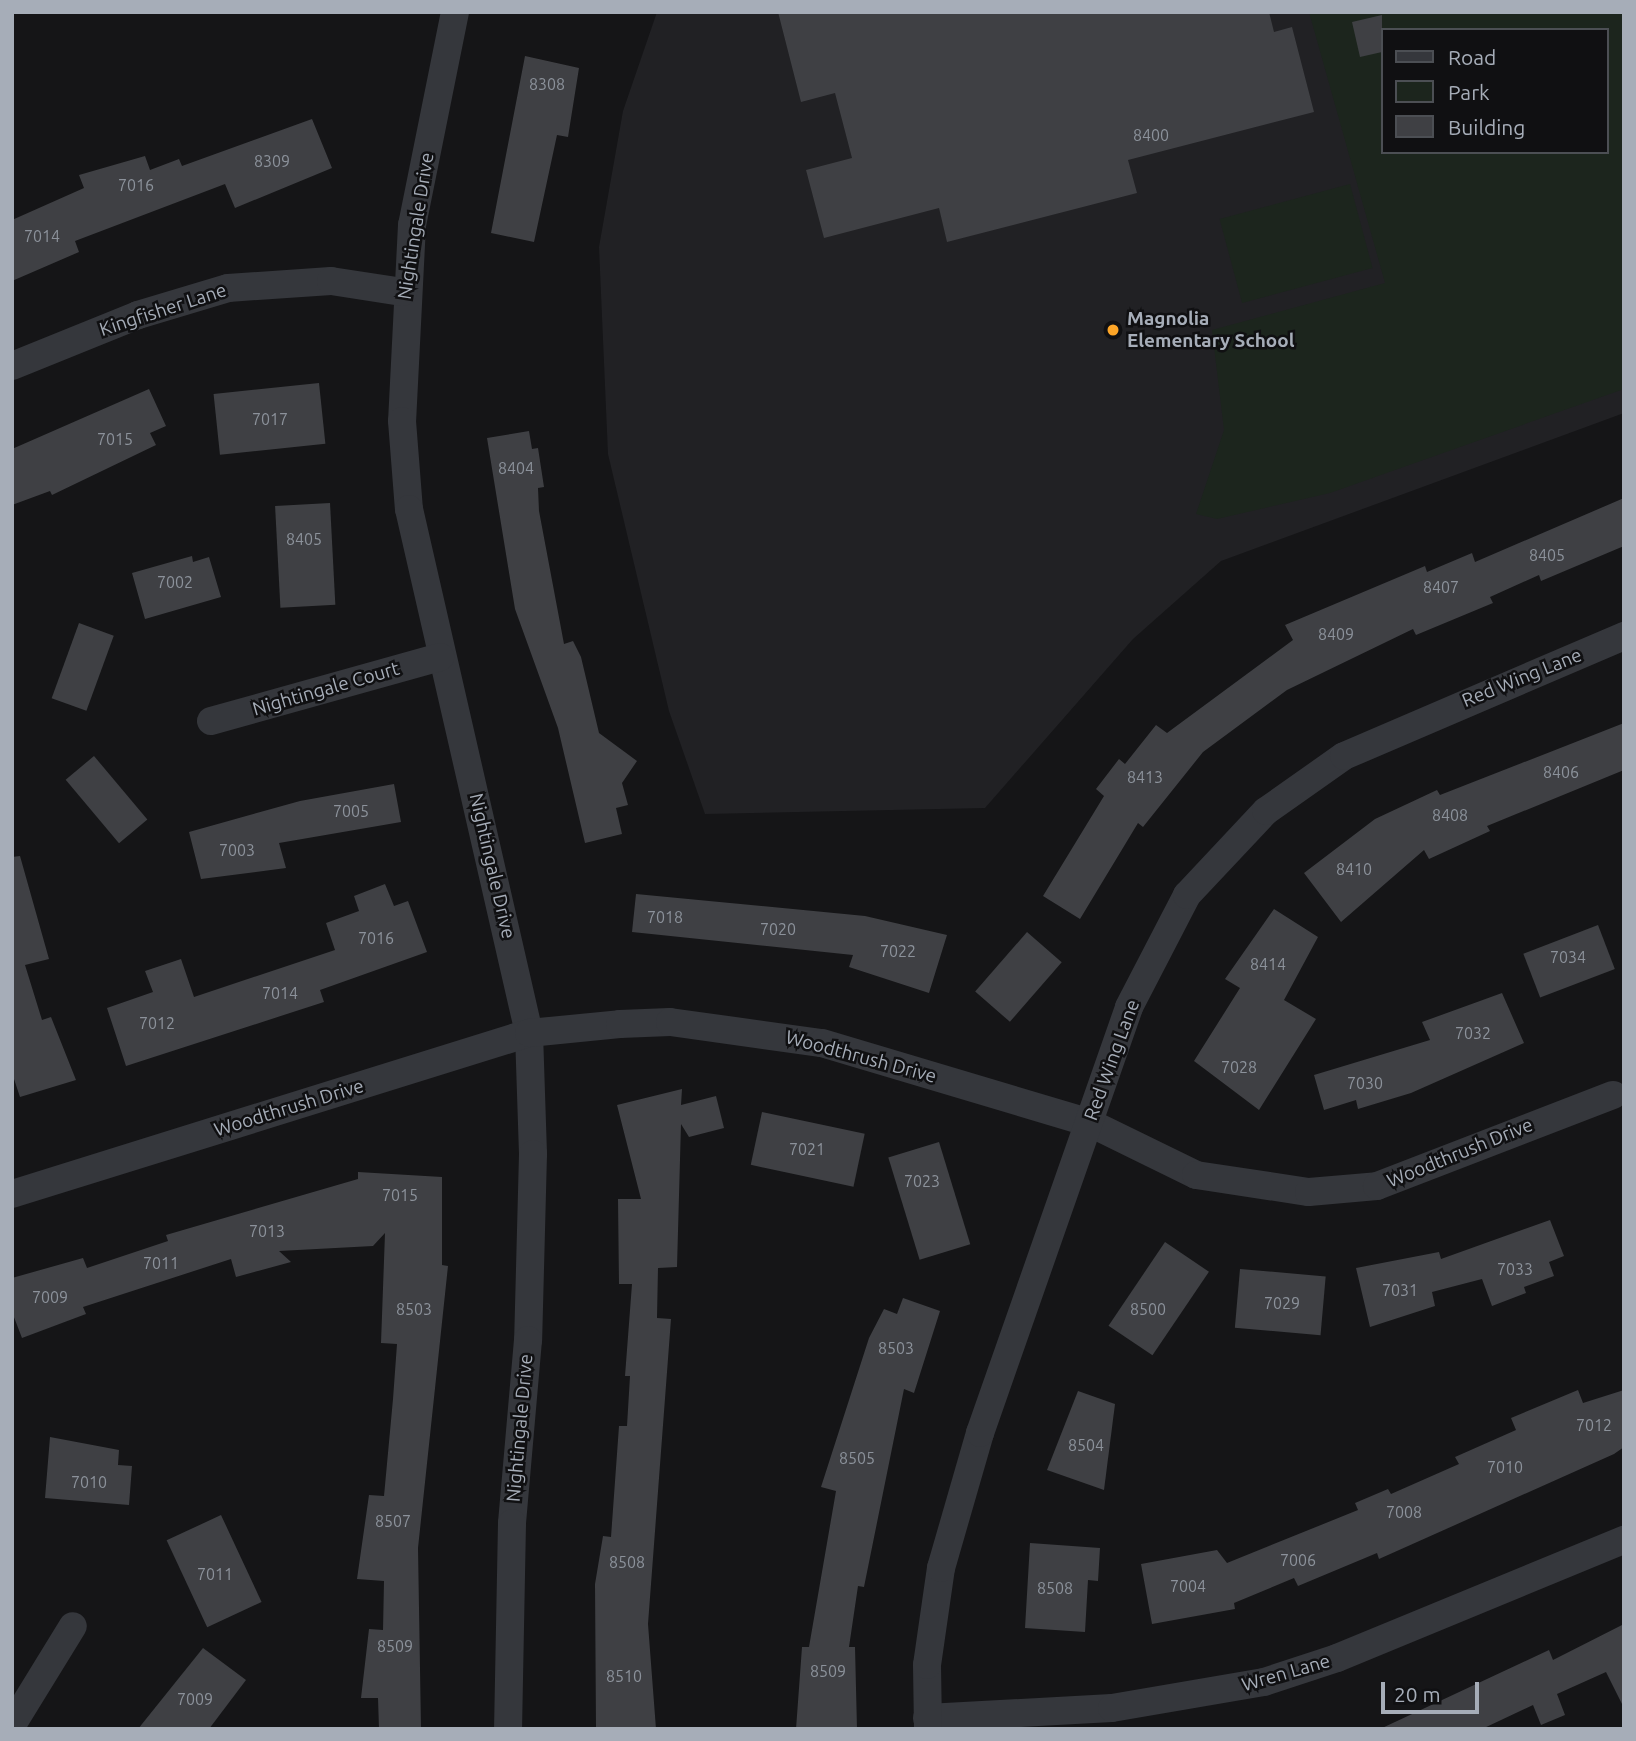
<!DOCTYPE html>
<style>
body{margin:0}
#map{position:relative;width:1636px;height:1741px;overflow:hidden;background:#151517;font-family:Ubuntu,sans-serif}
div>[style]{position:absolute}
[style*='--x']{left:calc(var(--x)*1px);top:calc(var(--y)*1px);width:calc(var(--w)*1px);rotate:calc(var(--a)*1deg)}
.built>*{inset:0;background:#212124}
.green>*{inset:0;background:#1c251d;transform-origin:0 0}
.building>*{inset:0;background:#3f4044;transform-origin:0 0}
.minor>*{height:28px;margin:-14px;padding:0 14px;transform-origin:14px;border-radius:14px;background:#35373c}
.dots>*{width:19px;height:19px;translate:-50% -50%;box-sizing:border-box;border:4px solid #101012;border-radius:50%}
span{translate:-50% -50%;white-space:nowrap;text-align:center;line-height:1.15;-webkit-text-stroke:5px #101012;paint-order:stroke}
.number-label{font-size:16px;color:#8c929b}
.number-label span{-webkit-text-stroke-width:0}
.street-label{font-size:19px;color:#a6adb8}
.poi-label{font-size:19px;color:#a6adb8;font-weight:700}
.left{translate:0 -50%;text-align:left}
.frame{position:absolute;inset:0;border:14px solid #a6adb8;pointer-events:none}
.legend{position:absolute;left:1381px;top:28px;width:228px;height:126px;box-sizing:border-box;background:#101012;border:2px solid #4c4f54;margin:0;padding:9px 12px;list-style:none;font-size:21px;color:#a6adb8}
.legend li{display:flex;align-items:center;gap:14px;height:35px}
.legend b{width:35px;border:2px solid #4c4f54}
.scale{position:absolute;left:1381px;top:1682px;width:98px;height:32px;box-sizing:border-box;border:4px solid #a6adb8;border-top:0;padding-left:9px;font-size:21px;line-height:24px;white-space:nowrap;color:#a6adb8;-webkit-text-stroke:5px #101012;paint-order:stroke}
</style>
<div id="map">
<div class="built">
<i style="clip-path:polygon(evenodd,657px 12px,1624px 12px,1624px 413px,1221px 561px,1133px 639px,985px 808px,705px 814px,669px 711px,608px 454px,599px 247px,623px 111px,657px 12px,1382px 30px,1606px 30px,1606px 152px,1382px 152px,1382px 30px)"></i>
</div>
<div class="green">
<i style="clip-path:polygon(evenodd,1309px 12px,1624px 12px,1624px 389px,1330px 493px,1217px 519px,1196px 514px,1224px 430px,1212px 330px,1385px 283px,1309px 12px,1382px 30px,1606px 30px,1606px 152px,1382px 152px,1382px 30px)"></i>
<i style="left:1350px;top:184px;width:87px;height:135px;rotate:75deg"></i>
</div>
<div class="building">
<i style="clip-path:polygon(778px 12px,1269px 12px,1274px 32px,1292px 27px,1314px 112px,1128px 160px,1137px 193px,947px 242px,939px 208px,824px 238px,806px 170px,852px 158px,835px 93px,801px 102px)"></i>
<i style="clip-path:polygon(1382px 15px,1382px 52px,1360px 57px,1352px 22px)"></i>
<i style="clip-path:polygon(525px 56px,579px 68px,568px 137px,557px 135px,534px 242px,491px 233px)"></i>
<i style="clip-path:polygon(312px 119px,332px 168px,235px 208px,225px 184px,75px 241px,79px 252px,12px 281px,12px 220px,84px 188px,79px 175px,145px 156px,150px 170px,179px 159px,182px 166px)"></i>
<i style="left:319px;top:383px;width:61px;height:106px;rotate:84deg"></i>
<i style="clip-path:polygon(149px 389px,166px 426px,150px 433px,156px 445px,52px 495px,50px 491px,12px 505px,12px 449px)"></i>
<i style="clip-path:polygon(529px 431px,532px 449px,538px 448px,544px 487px,538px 488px,539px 511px,564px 644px,573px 641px,581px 657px,599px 733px,637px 761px,622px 783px,628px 805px,616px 808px,622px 834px,585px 843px,558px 728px,515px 609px,487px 438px)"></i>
<i style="clip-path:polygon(1624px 498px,1624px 546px,1541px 581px,1539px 575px,1490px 597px,1493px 603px,1416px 635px,1413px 629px,1287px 690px,1203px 752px,1143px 827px,1138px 823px,1080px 919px,1043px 896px,1104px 796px,1096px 789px,1119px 759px,1125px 764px,1156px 725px,1167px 733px,1293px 640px,1285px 625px,1425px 566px,1427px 572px,1472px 553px,1475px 562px)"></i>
<i style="left:330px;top:503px;width:102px;height:55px;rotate:87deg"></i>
<i style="clip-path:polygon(192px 556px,193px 562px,209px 557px,221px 597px,145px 619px,132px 573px)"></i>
<i style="left:79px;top:623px;width:37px;height:80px;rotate:20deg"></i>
<i style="clip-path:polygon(1624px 723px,1624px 770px,1487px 826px,1490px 831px,1429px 859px,1424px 850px,1341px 922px,1304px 873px,1375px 819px,1437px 790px,1440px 795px)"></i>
<i style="left:94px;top:756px;width:83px;height:37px;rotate:50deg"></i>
<i style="clip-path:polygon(394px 784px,401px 822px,279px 843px,286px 868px,201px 879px,189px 832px,300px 801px)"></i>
<i style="clip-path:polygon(20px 856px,49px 959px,25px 965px,42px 1020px,51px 1017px,76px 1080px,20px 1097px,12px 1073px,12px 857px)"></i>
<i style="clip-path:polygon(385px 884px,394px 906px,408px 901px,427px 952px,320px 990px,324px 1002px,126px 1066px,107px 1008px,153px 992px,145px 971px,181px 959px,194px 997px,335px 950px,326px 923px,359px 911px,354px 896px)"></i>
<i style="clip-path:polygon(636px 894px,865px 916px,947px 935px,929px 993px,849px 967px,853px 955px,632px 932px)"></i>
<i style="clip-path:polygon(1274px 909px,1318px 937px,1284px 1000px,1316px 1019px,1259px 1110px,1194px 1061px,1240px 988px,1225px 979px)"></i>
<i style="left:1598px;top:925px;width:47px;height:80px;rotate:69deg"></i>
<i style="left:1027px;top:932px;width:46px;height:79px;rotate:41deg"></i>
<i style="clip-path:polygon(1502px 993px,1524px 1043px,1411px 1093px,1358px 1109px,1356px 1100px,1324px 1110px,1314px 1075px,1430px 1040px,1422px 1022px)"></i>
<i style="clip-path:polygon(682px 1089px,681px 1105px,716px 1096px,724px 1128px,689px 1137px,681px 1124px,677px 1267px,658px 1268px,657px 1318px,671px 1319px,648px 1624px,656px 1729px,596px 1729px,595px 1584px,603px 1536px,611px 1537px,619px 1426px,627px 1426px,630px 1376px,625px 1376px,632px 1284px,619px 1284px,618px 1199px,641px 1199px,617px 1105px)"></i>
<i style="left:762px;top:1112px;width:105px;height:54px;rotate:12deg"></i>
<i style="left:939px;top:1142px;width:107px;height:53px;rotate:73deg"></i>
<i style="clip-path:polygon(358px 1172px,442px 1177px,442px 1265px,448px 1266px,418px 1548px,421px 1729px,379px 1729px,378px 1698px,361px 1698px,369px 1629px,383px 1630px,384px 1581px,357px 1579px,369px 1495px,384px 1496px,393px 1399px,397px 1344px,381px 1343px,385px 1233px,373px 1246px,279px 1251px,291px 1262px,236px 1277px,231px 1259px,83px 1307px,86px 1314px,22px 1338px,12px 1312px,12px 1278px,83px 1258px,87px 1268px,168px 1241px,166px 1235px,358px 1179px)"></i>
<i style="clip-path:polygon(1550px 1220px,1564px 1256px,1549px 1262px,1554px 1276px,1524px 1287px,1526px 1293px,1492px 1306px,1482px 1279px,1432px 1292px,1435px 1306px,1370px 1327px,1356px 1268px,1439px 1252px,1441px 1259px)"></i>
<i style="left:1165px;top:1242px;width:53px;height:101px;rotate:34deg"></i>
<i style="left:1240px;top:1269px;width:86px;height:59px;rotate:5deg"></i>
<i style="clip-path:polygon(903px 1298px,940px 1311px,914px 1393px,904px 1389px,864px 1587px,858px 1586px,849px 1647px,855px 1647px,857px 1729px,796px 1729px,802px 1647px,809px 1647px,836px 1491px,821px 1487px,869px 1338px,884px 1309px,897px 1314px)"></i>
<i style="clip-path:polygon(1578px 1390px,1583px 1403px,1624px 1390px,1624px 1447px,1614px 1454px,1379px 1559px,1377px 1553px,1298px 1586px,1294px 1578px,1234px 1603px,1235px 1609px,1152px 1624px,1141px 1564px,1217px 1550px,1227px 1563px,1358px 1510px,1355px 1503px,1388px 1489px,1391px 1494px,1459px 1464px,1455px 1457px,1516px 1430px,1511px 1418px)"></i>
<i style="clip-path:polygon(1078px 1391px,1115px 1404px,1104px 1490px,1047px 1470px)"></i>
<i style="clip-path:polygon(50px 1437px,119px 1450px,118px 1465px,132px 1466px,129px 1505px,45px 1498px)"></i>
<i style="left:221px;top:1515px;width:96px;height:60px;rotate:65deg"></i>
<i style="clip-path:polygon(1030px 1543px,1100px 1548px,1098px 1581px,1088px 1580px,1085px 1632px,1025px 1628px)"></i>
<i style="clip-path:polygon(1624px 1624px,1624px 1708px,1606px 1672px,1557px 1694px,1565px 1715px,1541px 1725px,1533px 1705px,1482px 1729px,1380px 1729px,1549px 1650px,1553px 1660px)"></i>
<i style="clip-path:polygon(203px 1648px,246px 1680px,209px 1729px,138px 1729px)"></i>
</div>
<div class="minor">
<i style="--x:455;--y:12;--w:217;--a:101.4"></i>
<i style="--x:412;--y:225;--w:196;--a:92.9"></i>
<i style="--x:402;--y:421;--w:88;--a:85.5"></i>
<i style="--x:409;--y:509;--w:538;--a:77.1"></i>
<i style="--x:529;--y:1033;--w:121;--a:88.1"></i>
<i style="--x:533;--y:1154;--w:186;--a:91.5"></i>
<i style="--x:528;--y:1340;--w:184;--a:95"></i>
<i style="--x:512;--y:1523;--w:206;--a:91.1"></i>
<i style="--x:12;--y:366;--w:136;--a:-22"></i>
<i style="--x:138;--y:315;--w:94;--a:-16.7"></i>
<i style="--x:228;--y:288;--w:103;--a:-3.9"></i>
<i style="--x:331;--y:281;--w:73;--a:8.7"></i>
<i style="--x:211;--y:721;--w:238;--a:-15.6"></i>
<i style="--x:12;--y:1194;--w:541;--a:-17.3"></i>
<i style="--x:529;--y:1033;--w:91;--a:-5.6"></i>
<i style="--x:620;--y:1024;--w:50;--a:-2.3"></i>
<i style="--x:670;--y:1022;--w:153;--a:7.9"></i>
<i style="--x:822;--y:1043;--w:280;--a:16.6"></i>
<i style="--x:1090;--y:1123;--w:118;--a:26.1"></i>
<i style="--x:1196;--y:1175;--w:114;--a:8.6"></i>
<i style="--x:1309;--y:1192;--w:68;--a:-5"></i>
<i style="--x:1377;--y:1186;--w:253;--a:-21.1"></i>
<i style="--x:927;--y:1718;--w:185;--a:-3.1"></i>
<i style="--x:1112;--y:1708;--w:154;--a:-9.7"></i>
<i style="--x:1264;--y:1682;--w:77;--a:-18.2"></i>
<i style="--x:1337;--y:1658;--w:310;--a:-22.4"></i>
<i style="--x:12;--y:1725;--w:116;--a:-58.4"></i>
<i style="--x:928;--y:1729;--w:64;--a:-90.9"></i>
<i style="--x:927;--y:1665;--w:98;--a:-81.8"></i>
<i style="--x:941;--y:1568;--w:141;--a:-73.9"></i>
<i style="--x:980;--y:1433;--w:451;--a:-70.7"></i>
<i style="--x:1129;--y:1007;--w:126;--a:-62.6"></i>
<i style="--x:1187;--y:895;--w:115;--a:-46.8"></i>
<i style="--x:1266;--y:811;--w:95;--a:-35.2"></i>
<i style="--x:1344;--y:756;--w:305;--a:-23.2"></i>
</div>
<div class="dots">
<i style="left:1113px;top:330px;background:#fda527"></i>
</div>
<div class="number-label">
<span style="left:547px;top:84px">8308</span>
<span style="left:1151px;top:135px">8400</span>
<span style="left:272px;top:161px">8309</span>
<span style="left:136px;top:185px">7016</span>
<span style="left:42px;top:236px">7014</span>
<span style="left:270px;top:419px">7017</span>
<span style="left:115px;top:439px">7015</span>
<span style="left:516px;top:468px">8404</span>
<span style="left:304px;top:539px">8405</span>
<span style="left:1547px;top:555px">8405</span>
<span style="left:175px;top:582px">7002</span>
<span style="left:1441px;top:587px">8407</span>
<span style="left:1336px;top:634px">8409</span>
<span style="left:1561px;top:772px">8406</span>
<span style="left:1145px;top:777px">8413</span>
<span style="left:351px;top:811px">7005</span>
<span style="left:1450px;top:815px">8408</span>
<span style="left:237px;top:850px">7003</span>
<span style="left:1354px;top:869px">8410</span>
<span style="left:665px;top:917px">7018</span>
<span style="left:778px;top:929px">7020</span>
<span style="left:376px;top:938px">7016</span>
<span style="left:898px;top:951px">7022</span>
<span style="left:1568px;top:957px">7034</span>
<span style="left:1268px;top:964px">8414</span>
<span style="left:280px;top:993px">7014</span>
<span style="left:157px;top:1023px">7012</span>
<span style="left:1473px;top:1033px">7032</span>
<span style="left:1239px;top:1067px">7028</span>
<span style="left:1365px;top:1083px">7030</span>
<span style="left:807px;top:1149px">7021</span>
<span style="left:922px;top:1181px">7023</span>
<span style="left:400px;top:1195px">7015</span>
<span style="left:267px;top:1231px">7013</span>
<span style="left:161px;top:1263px">7011</span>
<span style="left:1515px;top:1269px">7033</span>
<span style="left:1400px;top:1290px">7031</span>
<span style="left:50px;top:1297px">7009</span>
<span style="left:1282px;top:1303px">7029</span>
<span style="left:414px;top:1309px">8503</span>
<span style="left:1148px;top:1309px">8500</span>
<span style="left:896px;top:1348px">8503</span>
<span style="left:1594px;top:1425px">7012</span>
<span style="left:1086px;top:1445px">8504</span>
<span style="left:857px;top:1458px">8505</span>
<span style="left:1505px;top:1467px">7010</span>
<span style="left:89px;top:1482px">7010</span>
<span style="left:1404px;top:1512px">7008</span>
<span style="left:393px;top:1521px">8507</span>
<span style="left:1298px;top:1560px">7006</span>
<span style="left:627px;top:1562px">8508</span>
<span style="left:215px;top:1574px">7011</span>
<span style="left:1188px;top:1586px">7004</span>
<span style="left:1055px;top:1588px">8508</span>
<span style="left:395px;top:1646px">8509</span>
<span style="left:828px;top:1671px">8509</span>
<span style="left:624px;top:1676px">8510</span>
<span style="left:195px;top:1699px">7009</span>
</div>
<div class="street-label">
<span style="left:416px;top:226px;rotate:-81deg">Nightingale Drive</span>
<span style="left:163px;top:310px;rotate:-18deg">Kingfisher Lane</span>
<span style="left:1522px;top:678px;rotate:-22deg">Red Wing Lane</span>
<span style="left:326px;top:689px;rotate:-16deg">Nightingale Court</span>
<span style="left:492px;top:866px;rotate:77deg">Nightingale Drive</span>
<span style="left:861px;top:1057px;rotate:15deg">Woodthrush Drive</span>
<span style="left:1112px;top:1060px;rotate:-70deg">Red Wing Lane</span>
<span style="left:289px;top:1108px;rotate:-17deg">Woodthrush Drive</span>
<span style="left:1460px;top:1153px;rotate:-22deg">Woodthrush Drive</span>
<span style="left:520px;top:1428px;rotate:-85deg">Nightingale Drive</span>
<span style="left:1286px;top:1673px;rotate:-16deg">Wren Lane</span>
</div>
<div class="poi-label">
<span class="left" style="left:1127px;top:330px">Magnolia<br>Elementary School</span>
</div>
<div class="frame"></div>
<ul class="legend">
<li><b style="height:9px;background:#35373c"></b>Road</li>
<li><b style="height:19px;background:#1c251d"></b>Park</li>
<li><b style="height:19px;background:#3f4044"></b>Building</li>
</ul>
<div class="scale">20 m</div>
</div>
